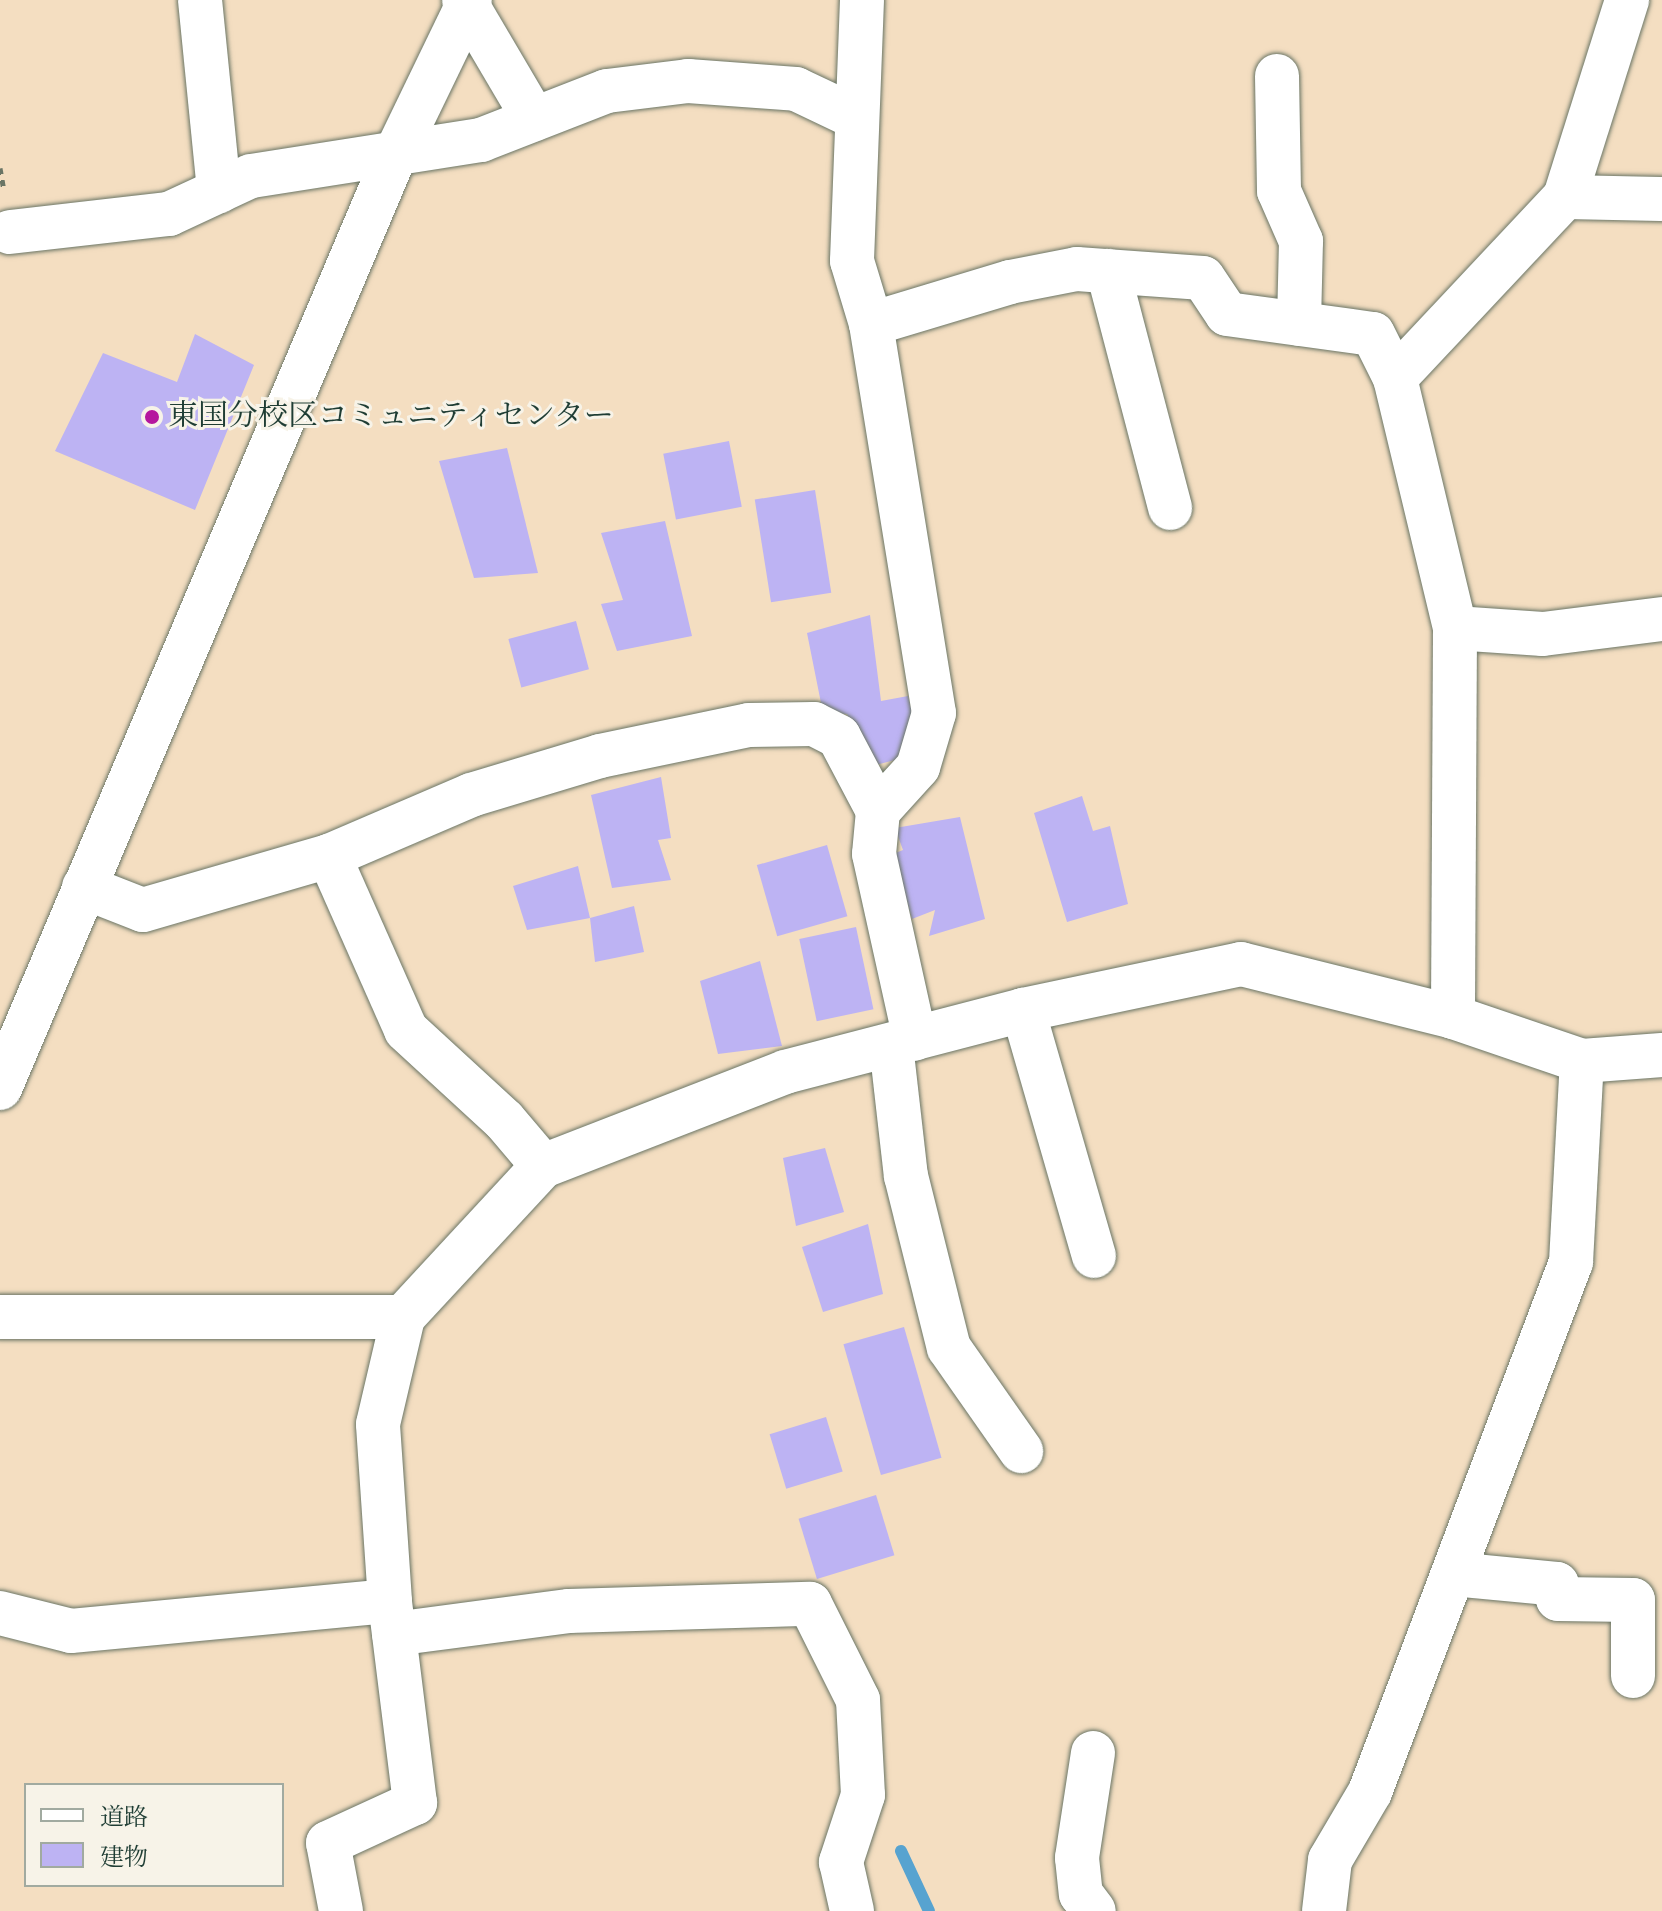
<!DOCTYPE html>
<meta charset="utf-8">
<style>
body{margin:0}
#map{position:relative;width:1662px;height:1911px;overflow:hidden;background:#f4dec1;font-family:"Old Standard TT","Noto Serif JP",serif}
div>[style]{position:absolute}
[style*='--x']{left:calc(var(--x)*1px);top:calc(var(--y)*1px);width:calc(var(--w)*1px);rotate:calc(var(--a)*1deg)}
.stream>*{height:12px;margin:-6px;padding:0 6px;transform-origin:6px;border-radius:6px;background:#57a3d0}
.building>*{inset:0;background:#bdb3f3;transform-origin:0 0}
.path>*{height:5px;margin-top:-2.5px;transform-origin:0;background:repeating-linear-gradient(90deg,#6a7565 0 6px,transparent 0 12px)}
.roads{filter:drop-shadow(0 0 2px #6a7565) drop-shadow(0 0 2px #6a7565)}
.minor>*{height:44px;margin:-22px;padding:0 22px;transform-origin:22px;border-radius:22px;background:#fff}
.dots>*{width:22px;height:22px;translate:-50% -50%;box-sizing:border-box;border:4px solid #f7f3e8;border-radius:50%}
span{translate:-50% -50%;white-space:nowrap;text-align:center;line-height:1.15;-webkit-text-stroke:6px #f7f3e8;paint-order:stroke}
.poi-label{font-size:30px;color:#1f3d34}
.left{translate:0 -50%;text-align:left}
.legend{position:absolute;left:24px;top:1783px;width:260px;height:104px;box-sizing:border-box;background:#f7f3e8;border:2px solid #a1aaa0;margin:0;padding:10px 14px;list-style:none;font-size:24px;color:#1f3d34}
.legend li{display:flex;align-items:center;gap:16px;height:40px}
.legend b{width:40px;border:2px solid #a1aaa0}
</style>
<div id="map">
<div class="stream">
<i style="--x:901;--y:1851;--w:66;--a:65"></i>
</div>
<div class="building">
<i style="clip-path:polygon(195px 334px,254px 365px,195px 510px,55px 451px,103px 353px,177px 382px)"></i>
<i style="left:729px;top:441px;width:67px;height:67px;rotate:79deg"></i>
<i style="clip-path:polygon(507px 448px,538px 573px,474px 578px,439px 461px)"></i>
<i style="left:815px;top:490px;width:104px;height:61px;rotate:81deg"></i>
<i style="clip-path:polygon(665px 521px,692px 636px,617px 651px,601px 604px,623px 600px,601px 533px)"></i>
<i style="clip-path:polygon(870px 615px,881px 701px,908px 696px,922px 753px,868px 767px,847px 714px,823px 713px,807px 633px)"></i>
<i style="left:576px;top:621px;width:50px;height:70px;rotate:75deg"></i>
<i style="clip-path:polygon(661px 777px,671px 838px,658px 840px,671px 880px,612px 888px,591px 795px)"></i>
<i style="clip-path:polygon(1082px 796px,1093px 831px,1110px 826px,1128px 904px,1067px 922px,1034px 813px)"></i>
<i style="clip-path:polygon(960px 817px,985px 919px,929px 936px,935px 910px,912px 919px,893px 854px,903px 850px,895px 828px)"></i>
<i style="left:827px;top:845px;width:74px;height:73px;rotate:74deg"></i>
<i style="clip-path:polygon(578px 866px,590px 918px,527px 930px,513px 886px)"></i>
<i style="clip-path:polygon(634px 906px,644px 952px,595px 962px,590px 918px)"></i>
<i style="left:856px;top:927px;width:84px;height:58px;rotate:78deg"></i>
<i style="clip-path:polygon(760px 961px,782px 1046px,718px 1054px,700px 981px)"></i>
<i style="clip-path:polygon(825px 1148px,844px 1212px,796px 1226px,783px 1158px)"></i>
<i style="clip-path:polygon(868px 1224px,883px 1294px,823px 1312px,802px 1247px)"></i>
<i style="left:904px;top:1327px;width:136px;height:63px;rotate:74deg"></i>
<i style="left:826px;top:1417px;width:57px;height:59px;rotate:73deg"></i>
<i style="left:876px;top:1495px;width:63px;height:81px;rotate:73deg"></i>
</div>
<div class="path">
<i style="--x:0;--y:168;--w:23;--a:80"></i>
</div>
<div class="roads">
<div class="minor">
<i style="--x:200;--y:0;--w:192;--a:84.3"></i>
<i style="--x:464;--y:0;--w:138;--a:59.5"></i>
<i style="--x:862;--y:0;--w:261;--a:92.2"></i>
<i style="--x:852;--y:261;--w:66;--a:73.2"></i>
<i style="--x:871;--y:324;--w:394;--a:80.8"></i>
<i style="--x:934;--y:713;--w:56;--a:106.5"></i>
<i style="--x:918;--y:767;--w:59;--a:132.3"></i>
<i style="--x:1277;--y:76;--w:115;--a:89"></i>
<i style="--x:1279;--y:191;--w:55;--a:66.3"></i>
<i style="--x:1301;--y:241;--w:83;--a:91.4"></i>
<i style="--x:1565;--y:197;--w:97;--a:1.2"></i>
<i style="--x:10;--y:232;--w:160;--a:-6.5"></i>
<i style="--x:169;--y:214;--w:90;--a:-24.9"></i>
<i style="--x:251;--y:176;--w:233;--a:-8.9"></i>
<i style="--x:481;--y:140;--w:135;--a:-21.3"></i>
<i style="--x:607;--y:91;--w:82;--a:-7"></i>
<i style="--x:688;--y:81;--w:108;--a:4.2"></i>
<i style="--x:796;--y:89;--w:65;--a:25.4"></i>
<i style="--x:1108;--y:271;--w:245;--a:75.3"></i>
<i style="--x:871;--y:324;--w:145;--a:-16.8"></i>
<i style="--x:1010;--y:282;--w:68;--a:-11"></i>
<i style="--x:1077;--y:269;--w:126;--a:4.1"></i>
<i style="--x:1203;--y:278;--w:43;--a:56.3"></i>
<i style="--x:1227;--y:314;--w:147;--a:7.8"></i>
<i style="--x:1373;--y:334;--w:49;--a:63.4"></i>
<i style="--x:1395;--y:378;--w:257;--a:76.5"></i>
<i style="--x:1455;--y:628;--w:389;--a:90.3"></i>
<i style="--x:1395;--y:378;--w:248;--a:-46.8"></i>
<i style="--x:1565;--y:197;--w:207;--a:-72.5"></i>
<i style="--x:1455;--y:628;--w:88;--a:3.9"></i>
<i style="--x:1543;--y:634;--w:120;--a:-7.2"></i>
<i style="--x:329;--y:856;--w:190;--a:66.1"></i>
<i style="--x:406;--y:1030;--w:133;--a:42.6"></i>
<i style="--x:504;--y:1120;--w:60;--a:49.7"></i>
<i style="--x:84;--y:887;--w:63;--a:21.3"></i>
<i style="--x:143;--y:910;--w:194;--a:-16.2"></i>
<i style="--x:329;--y:856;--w:155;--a:-23.2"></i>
<i style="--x:471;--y:795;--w:135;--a:-16.8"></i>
<i style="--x:600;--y:756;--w:152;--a:-11.8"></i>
<i style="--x:749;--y:725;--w:65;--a:-0.9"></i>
<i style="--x:814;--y:724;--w:28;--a:27"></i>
<i style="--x:839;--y:737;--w:84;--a:62.2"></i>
<i style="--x:878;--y:811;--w:43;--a:95.3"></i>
<i style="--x:874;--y:854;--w:189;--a:77.5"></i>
<i style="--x:1023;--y:1010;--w:256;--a:73.9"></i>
<i style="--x:891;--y:1045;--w:132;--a:83.5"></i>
<i style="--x:906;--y:1176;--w:177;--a:76"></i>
<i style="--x:949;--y:1348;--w:126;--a:55"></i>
<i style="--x:0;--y:1088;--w:1013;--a:-67.05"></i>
<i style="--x:395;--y:155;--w:172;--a:-64.2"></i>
<i style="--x:0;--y:1317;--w:403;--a:0"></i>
<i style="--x:1453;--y:1574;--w:104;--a:5.5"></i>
<i style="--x:1557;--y:1584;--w:15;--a:86"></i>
<i style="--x:1558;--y:1599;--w:75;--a:0.8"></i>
<i style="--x:1633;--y:1600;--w:76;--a:90"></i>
<i style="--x:0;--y:1613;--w:73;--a:14.2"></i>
<i style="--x:71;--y:1631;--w:320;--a:-5.4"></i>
<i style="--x:394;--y:1634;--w:177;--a:-7.5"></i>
<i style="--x:569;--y:1611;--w:241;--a:-1.7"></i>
<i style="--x:810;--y:1604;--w:107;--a:63.4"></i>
<i style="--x:858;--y:1700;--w:95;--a:87"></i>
<i style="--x:863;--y:1795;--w:71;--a:108.2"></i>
<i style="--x:841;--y:1862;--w:50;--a:77.3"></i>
<i style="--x:1093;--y:1753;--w:106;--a:98.7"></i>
<i style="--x:1077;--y:1858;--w:36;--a:84"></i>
<i style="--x:1081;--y:1894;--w:21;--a:53"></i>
<i style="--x:341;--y:1911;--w:69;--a:-100.8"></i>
<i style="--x:328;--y:1843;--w:96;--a:-24.7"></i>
<i style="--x:415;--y:1803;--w:204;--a:-97.1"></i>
<i style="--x:390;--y:1601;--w:177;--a:-93.9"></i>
<i style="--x:378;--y:1424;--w:110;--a:-76.8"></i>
<i style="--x:403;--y:1317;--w:206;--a:-47.2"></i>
<i style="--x:543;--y:1166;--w:260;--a:-21.2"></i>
<i style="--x:785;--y:1072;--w:246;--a:-14.6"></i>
<i style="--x:1023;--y:1010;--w:223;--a:-11.9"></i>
<i style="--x:1241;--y:964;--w:219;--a:14"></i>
<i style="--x:1453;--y:1017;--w:136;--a:18.8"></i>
<i style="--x:1582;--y:1061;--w:80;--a:-4.3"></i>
<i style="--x:1324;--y:1911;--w:51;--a:-83.3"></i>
<i style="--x:1330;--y:1860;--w:79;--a:-59.5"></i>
<i style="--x:1370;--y:1792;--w:567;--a:-69.23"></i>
<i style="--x:1571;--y:1262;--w:201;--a:-86.9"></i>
</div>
</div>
<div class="dots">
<i style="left:152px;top:417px;background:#b5179e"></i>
</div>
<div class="poi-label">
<span class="left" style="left:168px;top:417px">東国分校区コミュニティセンター</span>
</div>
<ul class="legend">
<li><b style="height:10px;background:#fff"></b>道路</li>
<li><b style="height:22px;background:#bdb3f3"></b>建物</li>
</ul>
</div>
